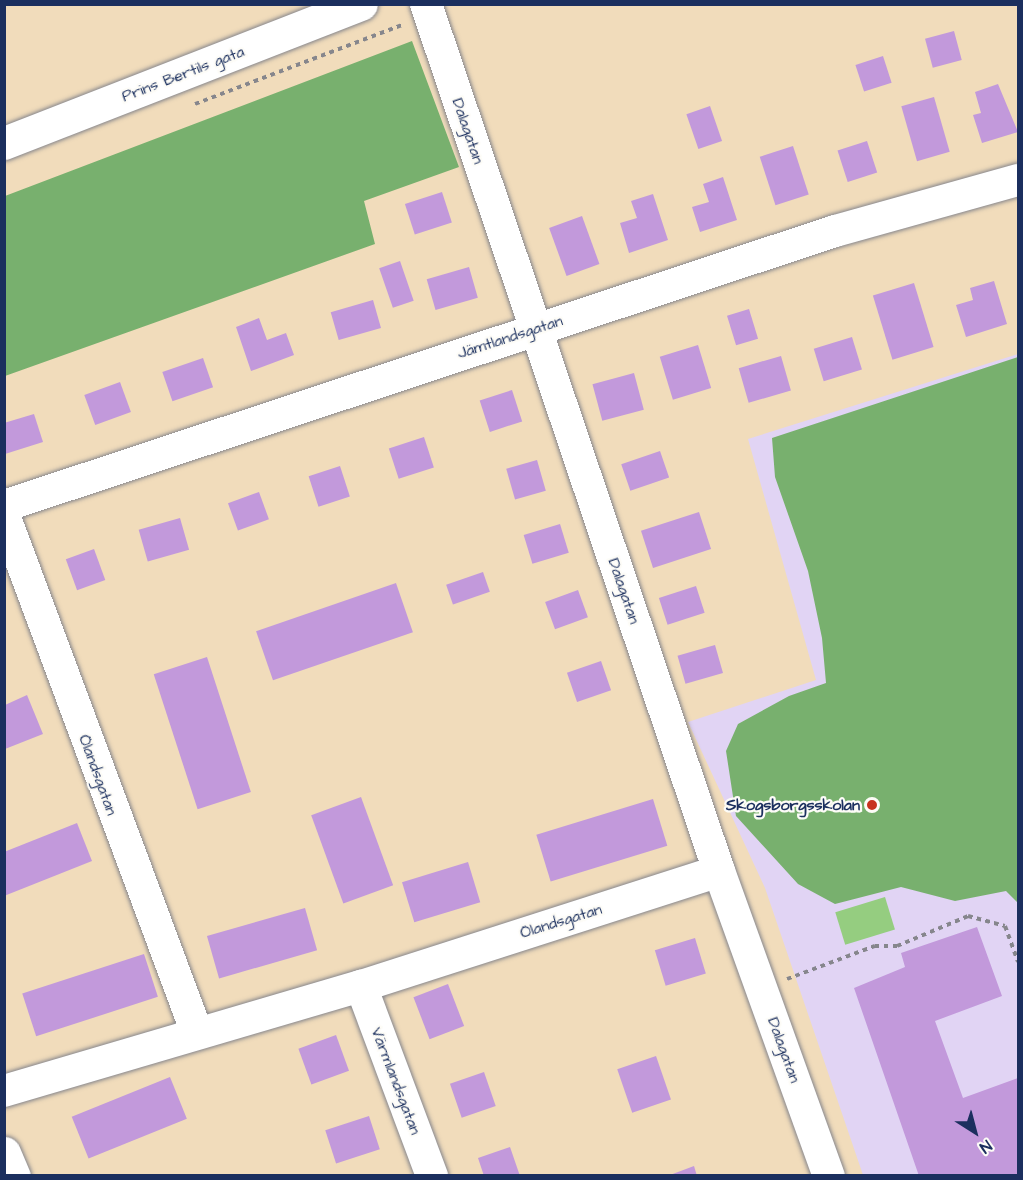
<!DOCTYPE html>
<meta charset="utf-8">
<style>
body{margin:0}
#map{position:relative;width:1023px;height:1180px;overflow:hidden;background:#f1dcbb;font-family:"Architects Daughter",sans-serif}
div>[style]{position:absolute}
[style*='--x']{left:calc(var(--x)*1px);top:calc(var(--y)*1px);width:calc(var(--w)*1px);rotate:calc(var(--a)*1deg)}
.built>*{inset:0;background:#e1d4f4}
.green>*{inset:0;background:#95cd80;transform-origin:0 0}
.forest>*{inset:0;background:#78b06e}
.building>*{inset:0;background:#c299db;transform-origin:0 0}
.path>*{height:4px;margin-top:-2px;transform-origin:0;background:repeating-linear-gradient(90deg,#86868c 0 4.5px,transparent 0 9px)}
.roads{filter:drop-shadow(0 0 2px #86868c) drop-shadow(0 0 2px #86868c)}
.minor>*{height:32px;margin:-16px;padding:0 16px;transform-origin:16px;border-radius:16px;background:#fff}
.tertiary>*{height:33px;margin:-16.5px;padding:0 16.5px;transform-origin:16.5px;border-radius:16.5px;background:#fff}
.dots>*{width:16px;height:16px;translate:-50% -50%;box-sizing:border-box;border:3px solid #fdfcf7;border-radius:50%}
span{translate:-50% -50%;white-space:nowrap;text-align:center;line-height:1.15;-webkit-text-stroke:4.5px #fdfcf7;paint-order:stroke}
.street-label{font-size:16px;color:#1b2f5e}
.poi-label{font-size:16px;color:#1b2f5e;font-weight:700}
.right{translate:-100% -50%;text-align:right}
.frame{position:absolute;inset:0;border:6px solid #1b2f5e;pointer-events:none}
.north{position:absolute;left:945px;top:1102px;width:60px;height:60px;-webkit-text-stroke:4px #fdfcf7;paint-order:stroke;rotate:144deg;font-size:16px;font-weight:700;line-height:24px;text-align:center;color:#1b2f5e}
.north::after{content:'';display:block;margin:auto;width:21px;height:27px;background:#1b2f5e;clip-path:polygon(50% 0,100% 100%,50% 72%,0 100%)}
</style>
<div id="map">
<div class="built">
<i style="clip-path:polygon(1018px 354px,1018px 1175px,863px 1175px,765px 888px,688px 722px,816px 680px,748px 439px)"></i>
</div>
<div class="green">
<i style="left:885px;top:897px;width:34px;height:52px;rotate:73deg"></i>
</div>
<div class="forest">
<i style="clip-path:polygon(412px 41px,459px 167px,364px 201px,375px 244px,5px 376px,5px 196px)"></i>
<i style="clip-path:polygon(1018px 357px,1018px 903px,1006px 891px,955px 901px,901px 887px,835px 904px,798px 884px,736px 816px,726px 751px,738px 724px,789px 696px,826px 683px,822px 638px,808px 571px,775px 477px,772px 438px)"></i>
</div>
<div class="building">
<i style="left:954px;top:31px;width:30px;height:30px;rotate:75deg"></i>
<i style="left:883px;top:56px;width:28px;height:29px;rotate:72deg"></i>
<i style="clip-path:polygon(998px 84px,1018px 132px,982px 143px,973px 115px,981px 113px,975px 92px)"></i>
<i style="left:934px;top:97px;width:57px;height:34px;rotate:74deg"></i>
<i style="left:710px;top:106px;width:37px;height:25px;rotate:71deg"></i>
<i style="left:867px;top:141px;width:33px;height:31px;rotate:72deg"></i>
<i style="left:793px;top:146px;width:51px;height:35px;rotate:72deg"></i>
<i style="clip-path:polygon(723px 177px,737px 220px,700px 232px,692px 207px,709px 202px,703px 184px)"></i>
<i style="left:442px;top:192px;width:32px;height:39px;rotate:72deg"></i>
<i style="clip-path:polygon(653px 194px,668px 240px,629px 253px,620px 223px,637px 218px,631px 201px)"></i>
<i style="left:582px;top:216px;width:51px;height:35px;rotate:70deg"></i>
<i style="left:400px;top:261px;width:42px;height:22px;rotate:71deg"></i>
<i style="left:469px;top:267px;width:32px;height:44px;rotate:74deg"></i>
<i style="clip-path:polygon(994px 281px,1007px 324px,966px 337px,956px 305px,973px 300px,970px 288px)"></i>
<i style="left:914px;top:283px;width:67px;height:43px;rotate:73deg"></i>
<i style="left:373px;top:300px;width:29px;height:44px;rotate:74deg"></i>
<i style="left:749px;top:309px;width:31px;height:23px;rotate:73deg"></i>
<i style="clip-path:polygon(259px 318px,267px 340px,286px 333px,294px 355px,251px 371px,236px 327px)"></i>
<i style="left:852px;top:337px;width:34px;height:40px;rotate:73deg"></i>
<i style="left:698px;top:345px;width:45px;height:40px;rotate:73deg"></i>
<i style="left:781px;top:356px;width:36px;height:44px;rotate:74deg"></i>
<i style="left:203px;top:358px;width:31px;height:43px;rotate:71deg"></i>
<i style="left:634px;top:373px;width:38px;height:43px;rotate:75deg"></i>
<i style="left:120px;top:382px;width:32px;height:38px;rotate:70deg"></i>
<i style="left:512px;top:390px;width:33px;height:34px;rotate:72deg"></i>
<i style="clip-path:polygon(34px 414px,43px 442px,5px 454px,4px 423px)"></i>
<i style="left:424px;top:437px;width:32px;height:37px;rotate:72deg"></i>
<i style="left:660px;top:451px;width:28px;height:41px;rotate:71deg"></i>
<i style="left:537px;top:460px;width:32px;height:32px;rotate:74deg"></i>
<i style="left:340px;top:466px;width:32px;height:33px;rotate:72deg"></i>
<i style="left:259px;top:492px;width:29px;height:33px;rotate:70deg"></i>
<i style="left:699px;top:512px;width:39px;height:61px;rotate:72deg"></i>
<i style="left:180px;top:518px;width:33px;height:43px;rotate:74deg"></i>
<i style="left:560px;top:524px;width:30px;height:38px;rotate:73deg"></i>
<i style="left:94px;top:549px;width:33px;height:30px;rotate:70deg"></i>
<i style="left:483px;top:572px;width:21px;height:39px;rotate:71deg"></i>
<i style="left:396px;top:583px;width:52px;height:148px;rotate:71deg"></i>
<i style="left:696px;top:586px;width:28px;height:39px;rotate:72deg"></i>
<i style="left:578px;top:590px;width:29px;height:35px;rotate:70deg"></i>
<i style="left:715px;top:645px;width:29px;height:39px;rotate:74deg"></i>
<i style="left:207px;top:657px;width:142px;height:56px;rotate:72deg"></i>
<i style="left:601px;top:661px;width:31px;height:36px;rotate:71deg"></i>
<i style="clip-path:polygon(27px 695px,43px 734px,5px 749px,5px 705px)"></i>
<i style="left:361px;top:797px;width:94px;height:53px;rotate:70deg"></i>
<i style="left:653px;top:799px;width:49px;height:122px;rotate:73deg"></i>
<i style="clip-path:polygon(77px 823px,92px 861px,4px 896px,4px 852px)"></i>
<i style="left:468px;top:862px;width:42px;height:69px;rotate:73deg"></i>
<i style="left:305px;top:908px;width:44px;height:102px;rotate:74deg"></i>
<i style="clip-path:polygon(977px 927px,1002px 996px,935px 1021px,963px 1098px,1018px 1078px,1018px 1176px,919px 1176px,854px 988px,905px 967px,901px 953px)"></i>
<i style="left:695px;top:938px;width:37px;height:42px;rotate:73deg"></i>
<i style="left:144px;top:954px;width:45px;height:128px;rotate:72deg"></i>
<i style="left:448px;top:984px;width:45px;height:37px;rotate:69deg"></i>
<i style="left:336px;top:1035px;width:38px;height:40px;rotate:70deg"></i>
<i style="left:656px;top:1056px;width:46px;height:41px;rotate:71deg"></i>
<i style="left:484px;top:1072px;width:36px;height:36px;rotate:71deg"></i>
<i style="left:170px;top:1077px;width:45px;height:106px;rotate:68deg"></i>
<i style="left:369px;top:1116px;width:35px;height:46px;rotate:72deg"></i>
<i style="clip-path:polygon(510px 1147px,520px 1176px,484px 1176px,478px 1158px)"></i>
<i style="clip-path:polygon(694px 1166px,697px 1176px,670px 1176px,670px 1175px)"></i>
</div>
<div class="path">
<i style="--x:195;--y:104;--w:224;--a:-20.9"></i>
<i style="--x:787;--y:979;--w:94;--a:-20.6"></i>
<i style="--x:875;--y:946;--w:22;--a:0"></i>
<i style="--x:897;--y:946;--w:77;--a:-22.9"></i>
<i style="--x:968;--y:916;--w:38;--a:15"></i>
<i style="--x:1005;--y:926;--w:38;--a:70"></i>
</div>
<div class="roads">
<div class="minor">
<i style="--x:426;--y:4;--w:915;--a:71.33"></i>
<i style="--x:719;--y:871;--w:324;--a:70.2"></i>
<i style="--x:4;--y:506;--w:875;--a:-18.31"></i>
<i style="--x:835;--y:231;--w:190;--a:-15.6"></i>
<i style="--x:4;--y:515;--w:553;--a:69.57"></i>
<i style="--x:361;--y:986;--w:203;--a:69.5"></i>
<i style="--x:4;--y:1091;--w:372;--a:-16.4"></i>
<i style="--x:361;--y:986;--w:376;--a:-17.8"></i>
</div>
<div class="tertiary">
<i style="--x:4;--y:143;--w:383;--a:-21.3"></i>
<i style="--x:4;--y:1153;--w:25;--a:67"></i>
</div>
</div>
<div class="dots">
<i style="left:872px;top:805px;background:#c8321e"></i>
</div>
<div class="street-label">
<span style="left:183px;top:74px;rotate:-21deg">Prins Bertils gata</span>
<span style="left:468px;top:131px;rotate:71deg">Dalagatan</span>
<span style="left:510px;top:337px;rotate:-18deg">Jämtlandsgatan</span>
<span style="left:624px;top:591px;rotate:71deg">Dalagatan</span>
<span style="left:98px;top:775px;rotate:70deg">Ölandsgatan</span>
<span style="left:561px;top:921px;rotate:-17deg">Ölandsgatan</span>
<span style="left:784px;top:1050px;rotate:70deg">Dalagatan</span>
<span style="left:396px;top:1081px;rotate:69deg">Värmlandsgatan</span>
</div>
<div class="poi-label">
<span class="right" style="left:860px;top:805px">Skogsborgsskolan</span>
</div>
<div class="frame"></div>
<div class="north">N</div>
</div>
